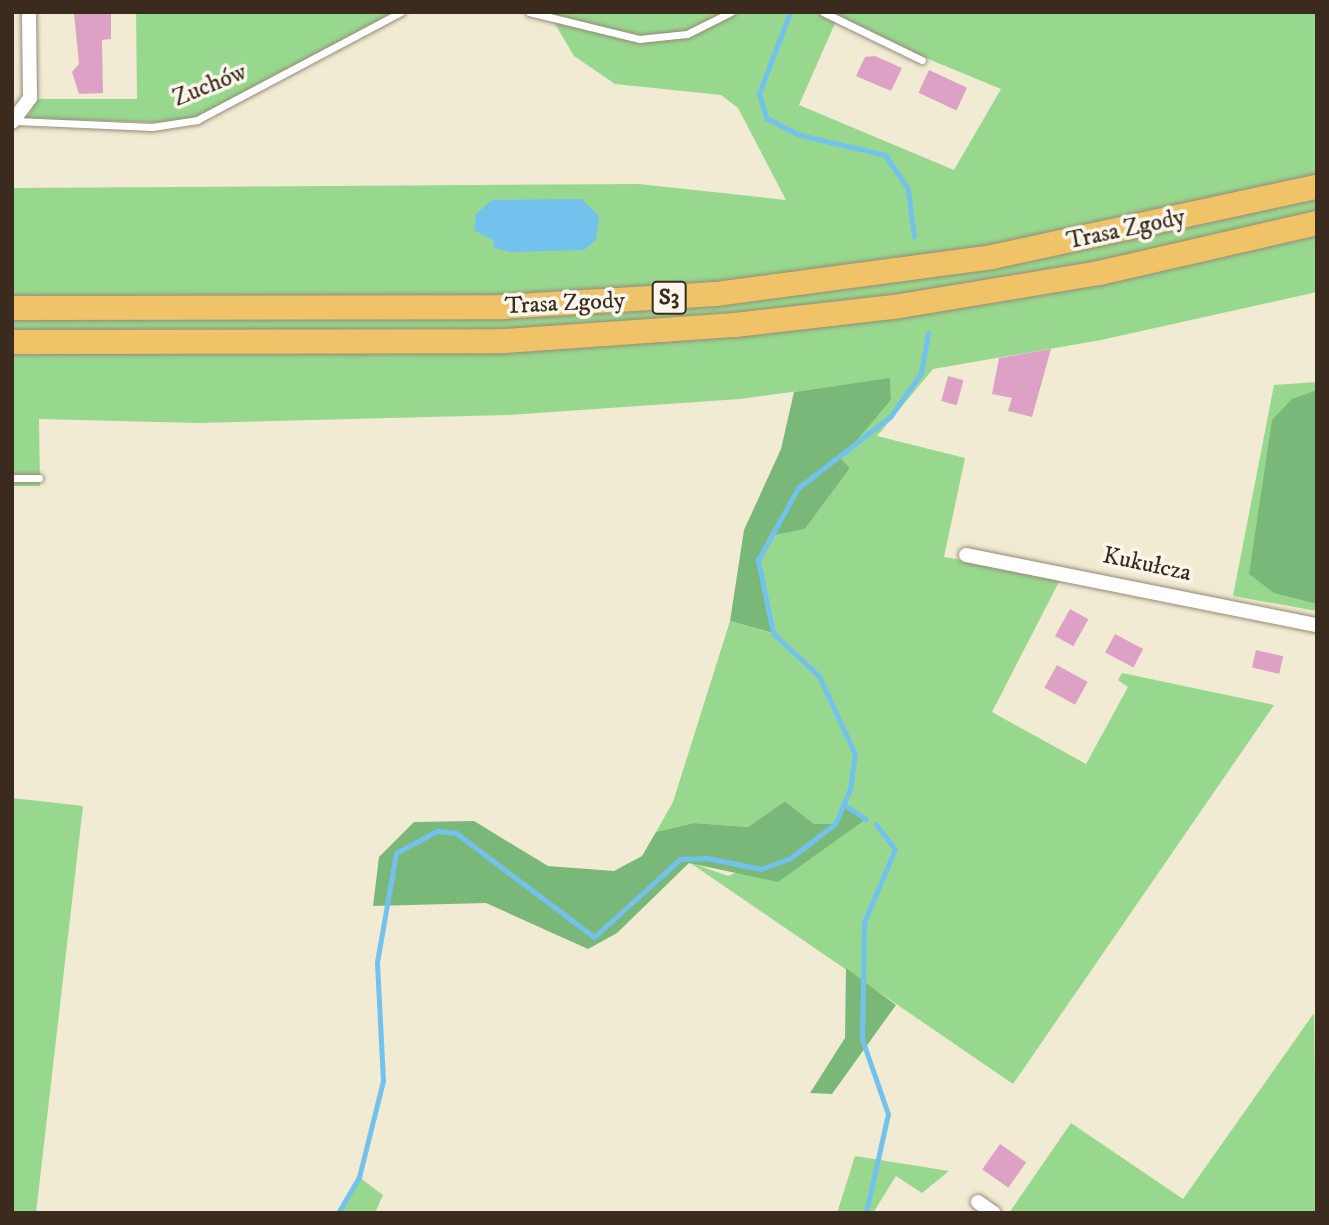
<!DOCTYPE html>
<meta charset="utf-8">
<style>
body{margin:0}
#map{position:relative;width:1329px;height:1225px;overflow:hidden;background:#f1ebd3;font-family:"IM FELL DW Pica",serif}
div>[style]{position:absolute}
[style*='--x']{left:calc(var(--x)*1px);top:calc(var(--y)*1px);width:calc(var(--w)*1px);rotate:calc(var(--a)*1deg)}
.green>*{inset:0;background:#98d88e}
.forest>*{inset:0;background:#7ab879}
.water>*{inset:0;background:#73c2ee}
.stream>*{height:5px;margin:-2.5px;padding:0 2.5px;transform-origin:2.5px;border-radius:2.5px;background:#73c2ee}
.building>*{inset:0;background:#dea1c6;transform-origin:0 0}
.roads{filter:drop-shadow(0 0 2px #968a78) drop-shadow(0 0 2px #968a78)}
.lane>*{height:7px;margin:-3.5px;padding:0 3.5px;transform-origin:3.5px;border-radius:3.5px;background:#fff}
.street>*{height:14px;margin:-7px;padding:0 7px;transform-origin:7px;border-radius:7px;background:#fff}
.highway>*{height:24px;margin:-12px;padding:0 12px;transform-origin:12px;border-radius:12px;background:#f1c369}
span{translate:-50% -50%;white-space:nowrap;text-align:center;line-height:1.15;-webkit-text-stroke:7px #fbf7ec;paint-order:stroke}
.shield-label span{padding:2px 5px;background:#fbf7ec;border:2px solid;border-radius:5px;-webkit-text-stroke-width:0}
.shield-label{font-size:23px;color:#3b2a1e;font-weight:700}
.street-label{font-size:24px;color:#3b2a1e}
.frame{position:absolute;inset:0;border:14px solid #3b2a1e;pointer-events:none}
</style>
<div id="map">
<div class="green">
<i style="clip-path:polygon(136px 12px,393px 12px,270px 86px,188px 123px,26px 119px,38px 99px,137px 99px)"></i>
<i style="clip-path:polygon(evenodd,528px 12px,1317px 12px,1317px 292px,1101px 340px,933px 369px,877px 436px,965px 458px,944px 557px,1062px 576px,992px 712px,1086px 764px,1128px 687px,1118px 680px,1122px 673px,1274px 705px,1013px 1084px,689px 862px,728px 876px,866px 819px,845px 805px,835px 824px,814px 824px,785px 801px,748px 827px,694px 823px,656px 832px,673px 802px,730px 621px,772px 633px,758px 560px,769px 535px,805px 529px,850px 468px,840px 459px,891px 400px,890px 379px,740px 399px,507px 415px,198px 423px,39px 419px,40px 486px,12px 486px,12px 188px,639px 184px,786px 200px,738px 108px,721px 95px,615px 84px,574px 56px,554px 22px,528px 12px,836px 21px,1001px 89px,954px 170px,799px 105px,836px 21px)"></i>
<i style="clip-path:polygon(1317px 382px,1317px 611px,1233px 596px,1274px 385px)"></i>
<i style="clip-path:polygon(12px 798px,83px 806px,36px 1213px,12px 1213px)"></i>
<i style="clip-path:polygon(1314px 1013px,1317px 1213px,1009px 1213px,1071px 1123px,1183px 1199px)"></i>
<i style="clip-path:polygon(855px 1156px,949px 1171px,922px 1193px,896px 1176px,873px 1213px,837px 1213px)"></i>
<i style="clip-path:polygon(359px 1177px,383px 1195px,375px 1213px,338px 1213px)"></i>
</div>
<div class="forest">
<i style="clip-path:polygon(890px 378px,891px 400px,841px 459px,850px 468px,805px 529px,769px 536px,758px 560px,773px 633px,730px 621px,744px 530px,781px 449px,794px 392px)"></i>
<i style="clip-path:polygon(1317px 390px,1317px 604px,1274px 593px,1249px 574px,1272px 420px,1292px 399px)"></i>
<i style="clip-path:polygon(785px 801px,814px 824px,835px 824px,845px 805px,866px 819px,778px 882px,689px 863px,617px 933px,588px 949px,486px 903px,373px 906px,379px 857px,414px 822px,474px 821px,548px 866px,614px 871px,642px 856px,656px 832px,694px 823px,748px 827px)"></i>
<i style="clip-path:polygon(846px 968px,896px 1005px,832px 1094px,810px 1093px,845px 1038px)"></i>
</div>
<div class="water">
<i style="clip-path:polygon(582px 199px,599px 216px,596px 240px,584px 250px,511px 252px,494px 248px,494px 241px,474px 230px,476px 214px,492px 200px)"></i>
</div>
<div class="stream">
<i style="--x:790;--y:12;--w:87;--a:110.9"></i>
<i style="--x:759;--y:93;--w:26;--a:74"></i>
<i style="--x:766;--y:118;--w:38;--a:27"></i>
<i style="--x:800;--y:135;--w:87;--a:13.2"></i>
<i style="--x:885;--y:155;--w:41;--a:55.9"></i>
<i style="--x:908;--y:189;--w:48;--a:82.9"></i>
<i style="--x:845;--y:805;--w:25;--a:34"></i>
<i style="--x:338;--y:1213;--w:42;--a:-59.7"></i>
<i style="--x:359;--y:1177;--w:99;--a:-76"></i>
<i style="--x:383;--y:1081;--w:119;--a:-92.9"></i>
<i style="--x:377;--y:962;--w:111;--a:-80.1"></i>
<i style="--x:396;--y:853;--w:47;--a:-28.2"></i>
<i style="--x:437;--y:831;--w:19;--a:6"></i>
<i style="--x:456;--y:833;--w:173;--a:37"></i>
<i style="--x:594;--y:937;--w:116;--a:-42.2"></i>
<i style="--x:680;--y:859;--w:27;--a:-2"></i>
<i style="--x:707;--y:858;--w:55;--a:11.5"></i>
<i style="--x:761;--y:869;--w:30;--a:-20"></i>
<i style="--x:789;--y:859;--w:58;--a:-37.3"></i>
<i style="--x:835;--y:824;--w:38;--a:-67"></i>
<i style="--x:850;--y:789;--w:35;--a:-82"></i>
<i style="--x:855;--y:754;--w:86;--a:-114.8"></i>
<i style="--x:819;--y:676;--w:63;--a:-136.9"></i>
<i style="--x:773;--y:633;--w:75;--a:-101.6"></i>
<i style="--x:758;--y:560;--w:82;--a:-60.9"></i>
<i style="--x:798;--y:488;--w:116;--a:-37.7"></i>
<i style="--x:890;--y:417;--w:54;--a:-54.8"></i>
<i style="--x:921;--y:373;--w:41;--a:-80.1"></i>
<i style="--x:866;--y:1213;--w:101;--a:-77.5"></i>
<i style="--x:888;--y:1114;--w:79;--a:-109.1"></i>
<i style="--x:862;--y:1039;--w:117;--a:-89"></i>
<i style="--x:864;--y:922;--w:79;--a:-67"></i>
<i style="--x:895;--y:849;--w:31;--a:-128"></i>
</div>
<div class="building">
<i style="clip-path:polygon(111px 12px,111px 39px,102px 40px,103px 93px,79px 94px,72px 72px,79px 64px,74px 13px)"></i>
<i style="clip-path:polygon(875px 56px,902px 68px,891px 91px,856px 76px,865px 57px)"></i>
<i style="left:929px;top:70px;width:42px;height:25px;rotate:25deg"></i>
<i style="clip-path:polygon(1051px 349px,1032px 417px,1008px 411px,1012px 398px,992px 394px,999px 358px)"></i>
<i style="left:948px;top:376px;width:16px;height:26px;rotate:15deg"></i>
<i style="left:1070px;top:609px;width:21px;height:31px;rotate:29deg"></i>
<i style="left:1115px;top:634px;width:32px;height:21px;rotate:28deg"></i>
<i style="left:1256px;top:650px;width:28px;height:18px;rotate:13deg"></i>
<i style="left:1057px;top:665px;width:35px;height:26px;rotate:29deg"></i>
<i style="left:1000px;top:1144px;width:32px;height:31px;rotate:35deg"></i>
</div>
<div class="roads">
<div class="lane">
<i style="--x:529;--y:12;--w:113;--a:13.8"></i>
<i style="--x:639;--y:39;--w:48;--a:-5.9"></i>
<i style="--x:687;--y:34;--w:49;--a:-26.6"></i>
<i style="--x:823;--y:12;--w:110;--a:25.9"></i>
<i style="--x:16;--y:121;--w:136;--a:2.5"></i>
<i style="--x:152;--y:127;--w:46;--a:-8.8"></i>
<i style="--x:197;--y:120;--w:231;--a:-27.9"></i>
<i style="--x:12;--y:478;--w:27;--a:0"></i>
</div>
<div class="street">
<i style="--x:12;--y:122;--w:30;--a:-53"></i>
<i style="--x:30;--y:98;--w:86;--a:-90.7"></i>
<i style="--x:966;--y:555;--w:358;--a:11.3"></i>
<i style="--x:978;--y:1202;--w:19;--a:35"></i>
</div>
<div class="highway">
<i style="--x:12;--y:308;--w:490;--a:-0.1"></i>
<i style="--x:502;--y:307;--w:214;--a:-3.5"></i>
<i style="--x:716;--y:294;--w:278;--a:-7.6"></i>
<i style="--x:992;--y:257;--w:332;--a:-12.2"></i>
<i style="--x:12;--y:342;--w:493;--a:-0.1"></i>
<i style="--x:505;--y:341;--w:231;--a:-4"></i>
<i style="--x:735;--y:325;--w:160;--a:-6.5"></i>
<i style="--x:894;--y:307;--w:208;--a:-9.4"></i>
<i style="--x:1099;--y:273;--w:224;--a:-12.9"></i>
</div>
</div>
<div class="shield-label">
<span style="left:669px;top:298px">S3</span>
</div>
<div class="street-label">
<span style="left:210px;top:86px;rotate:-22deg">Zuchów</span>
<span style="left:1126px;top:230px;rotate:-12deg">Trasa Zgody</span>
<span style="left:565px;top:304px;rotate:-3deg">Trasa Zgody</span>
<span style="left:1147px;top:565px;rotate:12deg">Kukułcza</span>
</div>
<div class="frame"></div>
</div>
